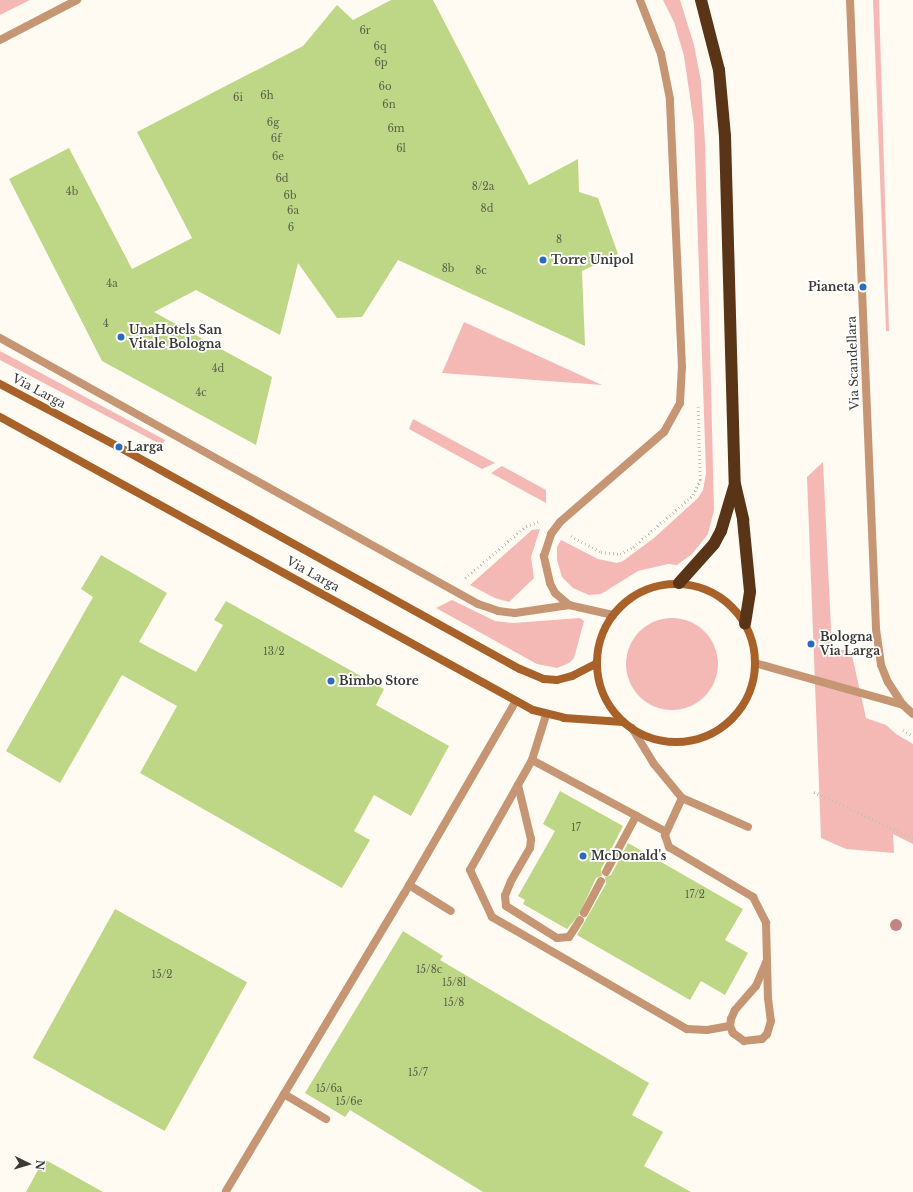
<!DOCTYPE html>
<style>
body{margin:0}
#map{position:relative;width:913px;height:1192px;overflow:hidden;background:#fffbf2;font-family:"Libre Baskerville",serif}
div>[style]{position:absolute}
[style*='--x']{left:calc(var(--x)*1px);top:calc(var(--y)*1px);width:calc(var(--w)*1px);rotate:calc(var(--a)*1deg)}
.green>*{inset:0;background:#f5b9b5}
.round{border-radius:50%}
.building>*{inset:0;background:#bed786;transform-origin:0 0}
.path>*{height:2.5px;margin-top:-1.25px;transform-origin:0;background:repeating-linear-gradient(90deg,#c3c0b8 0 1px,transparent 0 4px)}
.lane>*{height:8px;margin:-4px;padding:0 4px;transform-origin:4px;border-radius:4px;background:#c69573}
.street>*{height:8px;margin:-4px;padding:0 4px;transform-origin:4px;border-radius:4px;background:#c69573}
.secondary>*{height:8px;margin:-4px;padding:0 4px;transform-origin:4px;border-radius:4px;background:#a86229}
.secondary>.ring{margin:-4px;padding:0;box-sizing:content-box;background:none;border:8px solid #a86229;border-radius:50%}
.highway>*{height:12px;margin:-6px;padding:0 6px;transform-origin:6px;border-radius:6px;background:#593417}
.trees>*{width:12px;height:12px;margin:-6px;border-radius:50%;background:#c18684}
.dots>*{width:11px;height:11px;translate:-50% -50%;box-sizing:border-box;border:2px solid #fff;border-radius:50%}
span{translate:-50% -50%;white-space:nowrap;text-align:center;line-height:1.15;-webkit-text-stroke:3.5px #fff;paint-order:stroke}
.number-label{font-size:10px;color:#5b6049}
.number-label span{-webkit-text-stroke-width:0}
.poi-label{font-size:12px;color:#3a3935;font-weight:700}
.left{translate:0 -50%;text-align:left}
.right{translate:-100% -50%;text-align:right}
.street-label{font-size:12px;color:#3a3935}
.north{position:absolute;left:8px;top:1144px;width:40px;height:40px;-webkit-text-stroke:3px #fff;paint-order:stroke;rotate:95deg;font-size:11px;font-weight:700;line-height:16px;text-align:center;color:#3a3935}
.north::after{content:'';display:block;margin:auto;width:14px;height:18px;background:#3a3935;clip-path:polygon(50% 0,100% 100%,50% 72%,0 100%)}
</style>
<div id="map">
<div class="green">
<i style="clip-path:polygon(0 0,30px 0,0 15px)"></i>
<i style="clip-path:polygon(663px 0,680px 0,694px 45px,701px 81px,705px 143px,714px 510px,708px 534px,692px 554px,677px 565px,668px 564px,638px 571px,601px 594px,589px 595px,573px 588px,562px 577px,557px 560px,557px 547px,561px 540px,598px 559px,617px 563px,623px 561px,654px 538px,698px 498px,703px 490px,706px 473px,694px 125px,684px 56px,674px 22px)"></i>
<i style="clip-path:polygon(873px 0,879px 0,889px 331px,886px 331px)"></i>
<i style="clip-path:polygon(464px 322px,602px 385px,442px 373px)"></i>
<i style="clip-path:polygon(0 351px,165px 440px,162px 445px,0 360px)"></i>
<i style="clip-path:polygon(413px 419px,495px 463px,482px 469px,409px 429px)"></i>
<i style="clip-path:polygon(823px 462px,832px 649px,851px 651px,866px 718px,886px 725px,896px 734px,913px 744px,913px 844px,893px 834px,894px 853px,846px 849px,821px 838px,807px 477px)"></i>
<i style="clip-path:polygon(502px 466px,546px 490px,546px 503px,491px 473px)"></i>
<i style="clip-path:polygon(540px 529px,531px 557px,534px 578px,509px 602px,495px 598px,470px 585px,532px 530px)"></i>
<i style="clip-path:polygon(452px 600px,495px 621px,513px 623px,580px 618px,584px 621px,574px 658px,569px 663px,557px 668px,537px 664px,436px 608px)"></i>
<i class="round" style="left:626px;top:618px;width:92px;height:92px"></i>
</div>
<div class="building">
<i style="clip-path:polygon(391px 0,433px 0,529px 185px,578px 159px,579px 192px,598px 198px,618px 254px,582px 271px,585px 346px,398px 260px,362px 317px,337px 318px,298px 263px,280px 335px,196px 290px,154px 312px,272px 377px,256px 445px,102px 361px,9px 179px,69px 148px,132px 269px,192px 238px,137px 132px,303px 46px,337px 5px,353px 20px)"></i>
<i style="clip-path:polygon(101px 555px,167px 593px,139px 642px,196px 672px,223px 625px,214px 620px,226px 601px,384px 689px,376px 705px,449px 746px,411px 816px,374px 795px,354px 831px,370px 840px,342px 888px,140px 773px,177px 706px,122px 675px,60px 783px,6px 751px,93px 597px,81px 589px)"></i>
<i style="clip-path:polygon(560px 791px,623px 826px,601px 869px,602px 876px,596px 878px,579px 915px,567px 929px,523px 904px,525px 900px,518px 896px,555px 831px,543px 824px)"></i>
<i style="clip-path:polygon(628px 843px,743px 909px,725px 940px,748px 953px,725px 995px,701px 981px,690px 1000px,577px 935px,606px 884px,605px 877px,611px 875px)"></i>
<i style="left:115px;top:909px;width:151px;height:170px;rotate:29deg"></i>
<i style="clip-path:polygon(403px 931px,443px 956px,440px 960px,649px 1083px,632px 1115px,663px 1132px,644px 1166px,691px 1192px,483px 1192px,350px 1110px,345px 1117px,305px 1093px)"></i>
<i style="clip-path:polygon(44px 1159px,103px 1192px,26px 1192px)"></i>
</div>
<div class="path">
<i style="--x:571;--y:536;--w:34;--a:28"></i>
<i style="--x:601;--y:552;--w:19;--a:6"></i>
<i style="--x:620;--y:554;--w:15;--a:-28"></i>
<i style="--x:633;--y:547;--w:79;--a:-40.9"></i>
<i style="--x:693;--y:495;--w:17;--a:-65"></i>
<i style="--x:700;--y:480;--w:73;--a:-91.6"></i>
<i style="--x:465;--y:578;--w:80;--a:-40.4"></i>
<i style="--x:526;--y:526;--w:15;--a:-20"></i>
<i style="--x:903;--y:730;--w:12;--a:31"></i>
<i style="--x:814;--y:792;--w:109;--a:24.9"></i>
</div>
<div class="lane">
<i style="--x:0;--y:40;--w:87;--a:-27.5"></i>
<i style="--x:0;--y:338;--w:547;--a:29.1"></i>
<i style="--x:478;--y:604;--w:21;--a:19"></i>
<i style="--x:498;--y:611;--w:17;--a:7"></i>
<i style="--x:515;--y:613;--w:55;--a:-8.4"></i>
<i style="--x:613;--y:615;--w:45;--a:-167.2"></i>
<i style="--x:569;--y:605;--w:18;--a:-139"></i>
<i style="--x:555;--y:593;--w:11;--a:-117"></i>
<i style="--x:550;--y:583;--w:28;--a:-103"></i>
<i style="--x:544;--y:556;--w:23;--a:-72"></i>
<i style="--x:551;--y:534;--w:15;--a:-53"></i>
<i style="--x:560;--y:522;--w:138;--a:-40.9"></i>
<i style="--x:664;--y:432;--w:33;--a:-61"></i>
<i style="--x:680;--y:403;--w:36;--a:-87"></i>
<i style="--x:682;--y:367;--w:268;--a:-92.6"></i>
<i style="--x:670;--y:99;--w:46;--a:-101.3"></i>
<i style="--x:661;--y:54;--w:58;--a:-111.3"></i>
<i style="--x:546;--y:715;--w:47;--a:107.3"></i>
<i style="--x:532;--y:760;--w:126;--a:119.4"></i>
<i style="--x:470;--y:870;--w:52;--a:64.9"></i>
<i style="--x:492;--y:917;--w:225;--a:29.9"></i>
<i style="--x:687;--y:1029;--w:20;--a:3"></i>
<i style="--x:707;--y:1030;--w:23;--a:-10"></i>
<i style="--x:632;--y:728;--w:42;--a:58.6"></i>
<i style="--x:654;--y:764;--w:44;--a:50.5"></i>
<i style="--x:682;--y:798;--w:72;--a:23.7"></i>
<i style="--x:532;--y:760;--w:152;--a:28.2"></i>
<i style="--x:518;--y:785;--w:56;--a:76.5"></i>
<i style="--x:531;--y:839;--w:9;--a:96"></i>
<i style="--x:530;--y:848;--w:38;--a:120"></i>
<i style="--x:511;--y:881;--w:16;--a:112"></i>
<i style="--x:505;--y:896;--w:10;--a:84"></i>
<i style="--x:506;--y:906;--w:60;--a:32.1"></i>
<i style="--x:557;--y:938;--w:12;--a:-5"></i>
<i style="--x:569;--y:937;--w:20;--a:-57"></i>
<i style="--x:682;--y:798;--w:41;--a:114.7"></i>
<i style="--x:665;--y:835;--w:13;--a:72"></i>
<i style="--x:669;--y:847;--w:98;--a:30.8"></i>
<i style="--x:753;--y:897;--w:29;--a:63"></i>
<i style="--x:766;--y:923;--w:75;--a:88.5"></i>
<i style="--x:768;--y:998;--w:23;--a:83"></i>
<i style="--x:771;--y:1021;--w:14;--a:107"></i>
<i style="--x:767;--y:1034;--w:7;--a:135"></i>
<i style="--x:762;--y:1039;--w:18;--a:174"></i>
<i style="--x:744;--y:1041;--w:14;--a:-144"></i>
<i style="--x:733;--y:1033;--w:8;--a:-113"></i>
<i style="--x:730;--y:1026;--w:7;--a:-82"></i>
<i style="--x:731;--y:1019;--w:10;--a:-66"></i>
<i style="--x:735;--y:1010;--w:32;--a:-49"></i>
<i style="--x:756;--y:986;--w:28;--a:-67"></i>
<i style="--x:606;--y:872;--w:64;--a:-61.8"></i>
<i style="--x:409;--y:885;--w:49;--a:31.8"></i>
<i style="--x:584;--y:913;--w:36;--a:-62"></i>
<i style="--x:284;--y:1094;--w:49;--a:30.8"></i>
<i style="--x:226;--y:1191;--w:346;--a:-59.1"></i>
<i style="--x:404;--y:894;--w:223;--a:-59.9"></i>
</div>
<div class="street">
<i style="--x:850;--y:0;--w:630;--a:87.63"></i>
<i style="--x:876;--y:629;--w:36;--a:82"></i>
<i style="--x:881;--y:665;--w:18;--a:68"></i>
<i style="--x:888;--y:682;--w:27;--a:57"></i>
<i style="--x:903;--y:705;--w:13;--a:42"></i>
<i style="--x:755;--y:663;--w:154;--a:15.8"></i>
</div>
<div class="secondary">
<i style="--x:0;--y:384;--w:135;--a:27.9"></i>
<i style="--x:119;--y:447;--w:458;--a:29"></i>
<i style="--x:520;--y:669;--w:26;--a:23"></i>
<i style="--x:544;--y:679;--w:13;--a:4"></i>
<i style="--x:557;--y:680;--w:16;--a:-15"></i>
<i style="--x:572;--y:676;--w:28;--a:-27"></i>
<i style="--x:0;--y:417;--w:608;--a:28.8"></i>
<i style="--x:533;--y:710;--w:32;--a:14"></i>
<i style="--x:564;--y:718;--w:59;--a:3.9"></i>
<i class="ring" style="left:597px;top:584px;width:150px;height:150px"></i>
</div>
<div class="highway">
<i style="--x:701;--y:0;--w:72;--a:75.6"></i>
<i style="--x:719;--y:70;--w:66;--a:84.8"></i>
<i style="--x:725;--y:136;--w:348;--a:88.4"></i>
<i style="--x:735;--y:484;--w:37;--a:77"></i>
<i style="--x:743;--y:520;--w:72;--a:84.4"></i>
<i style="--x:750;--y:592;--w:32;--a:99"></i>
<i style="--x:679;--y:583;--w:52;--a:-48.1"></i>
<i style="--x:714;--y:544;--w:15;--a:-62"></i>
<i style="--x:721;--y:531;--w:46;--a:-73.5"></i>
</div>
<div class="trees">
<i style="left:896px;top:925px"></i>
</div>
<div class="dots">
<i style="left:543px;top:260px;background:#296bbd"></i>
<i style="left:863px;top:287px;background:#296bbd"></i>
<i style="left:121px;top:337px;background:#296bbd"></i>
<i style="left:119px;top:447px;background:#296bbd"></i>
<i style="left:811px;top:644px;background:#296bbd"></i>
<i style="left:331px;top:681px;background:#296bbd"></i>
<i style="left:583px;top:856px;background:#296bbd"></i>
</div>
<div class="number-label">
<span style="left:365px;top:31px">6r</span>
<span style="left:380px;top:47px">6q</span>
<span style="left:381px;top:63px">6p</span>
<span style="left:385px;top:87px">6o</span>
<span style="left:267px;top:96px">6h</span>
<span style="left:238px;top:98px">6i</span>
<span style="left:389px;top:105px">6n</span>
<span style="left:273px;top:123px">6g</span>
<span style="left:396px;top:129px">6m</span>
<span style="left:276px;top:139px">6f</span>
<span style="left:401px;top:149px">6l</span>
<span style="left:278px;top:157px">6e</span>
<span style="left:282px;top:179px">6d</span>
<span style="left:483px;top:187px">8/2a</span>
<span style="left:72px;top:192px">4b</span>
<span style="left:290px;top:196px">6b</span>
<span style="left:487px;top:209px">8d</span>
<span style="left:293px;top:211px">6a</span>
<span style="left:291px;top:228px">6</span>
<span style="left:559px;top:240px">8</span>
<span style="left:448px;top:269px">8b</span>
<span style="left:481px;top:271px">8c</span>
<span style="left:112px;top:284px">4a</span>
<span style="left:106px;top:324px">4</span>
<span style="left:218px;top:369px">4d</span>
<span style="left:201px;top:393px">4c</span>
<span style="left:274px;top:652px">13/2</span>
<span style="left:576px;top:828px">17</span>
<span style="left:695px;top:895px">17/2</span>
<span style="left:429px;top:970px">15/8c</span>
<span style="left:162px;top:975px">15/2</span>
<span style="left:454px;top:983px">15/8l</span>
<span style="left:454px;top:1003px">15/8</span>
<span style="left:418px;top:1073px">15/7</span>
<span style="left:329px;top:1089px">15/6a</span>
<span style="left:349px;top:1102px">15/6e</span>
</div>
<div class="poi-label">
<span class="left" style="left:551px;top:260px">Torre Unipol</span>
<span class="right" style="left:855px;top:287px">Pianeta</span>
<span class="left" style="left:129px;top:337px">UnaHotels San<br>Vitale Bologna</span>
<span class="left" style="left:127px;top:447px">Larga</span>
<span class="left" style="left:820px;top:644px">Bologna<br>Via Larga</span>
<span class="left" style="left:339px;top:681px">Bimbo Store</span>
<span class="left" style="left:591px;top:856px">McDonald's</span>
</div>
<div class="street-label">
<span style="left:853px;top:363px;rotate:-92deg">Via Scandellara</span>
<span style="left:39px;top:391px;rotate:28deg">Via Larga</span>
<span style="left:313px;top:574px;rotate:29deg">Via Larga</span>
</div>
<div class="north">N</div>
</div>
